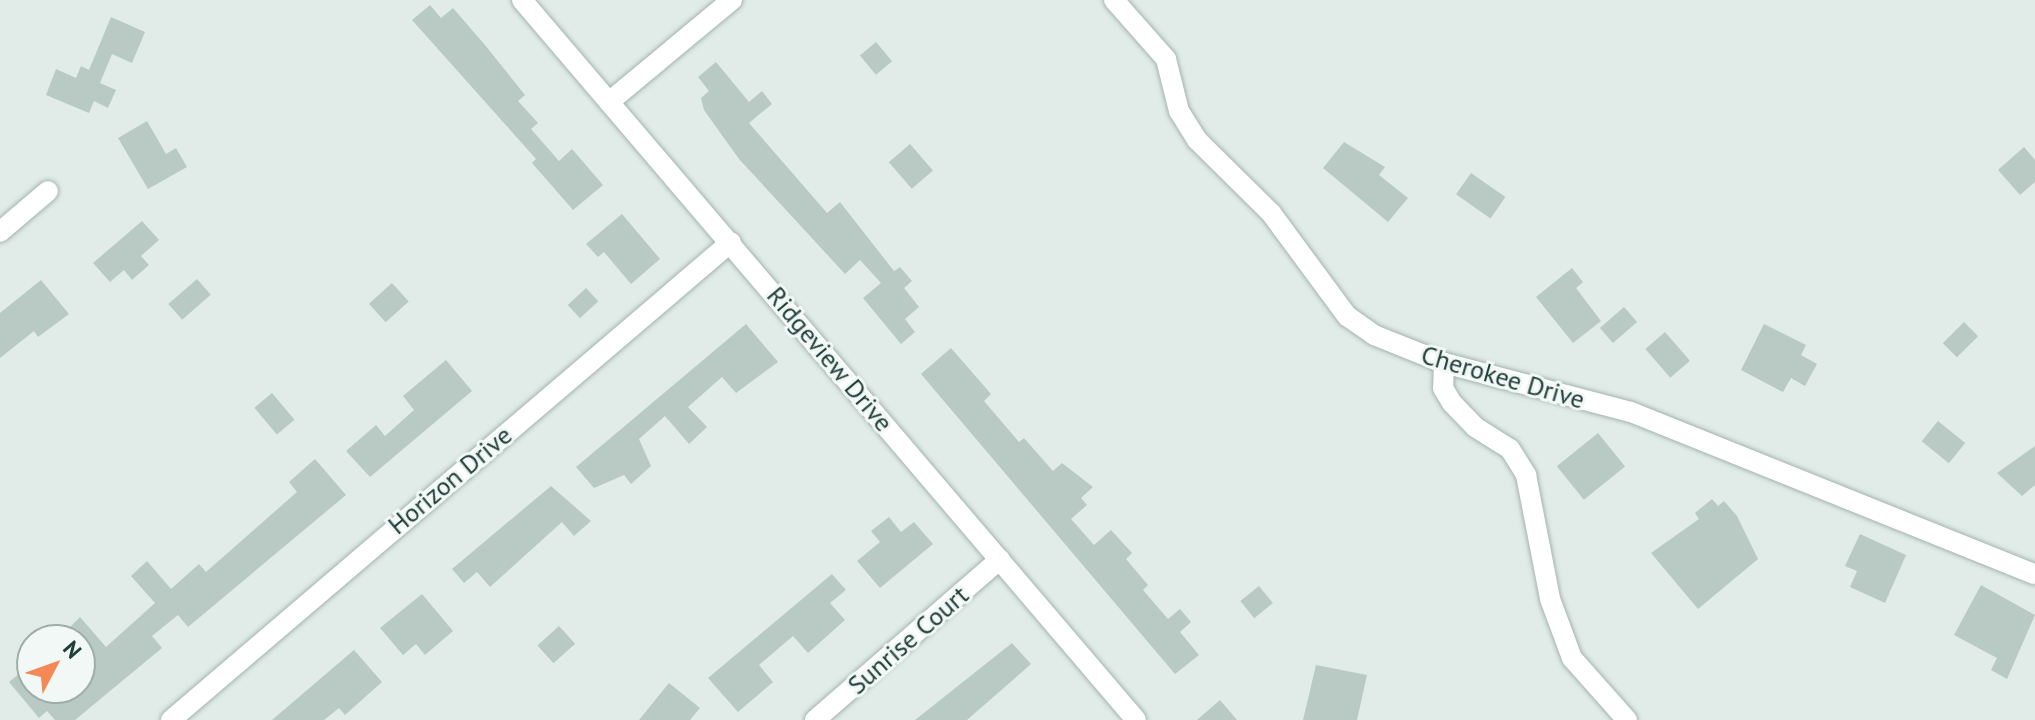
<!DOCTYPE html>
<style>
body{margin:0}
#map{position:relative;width:2035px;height:720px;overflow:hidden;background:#e1ece8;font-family:"PT Sans",sans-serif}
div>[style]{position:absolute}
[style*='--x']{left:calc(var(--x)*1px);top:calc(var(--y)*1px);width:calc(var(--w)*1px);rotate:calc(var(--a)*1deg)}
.building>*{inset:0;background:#b9c9c4;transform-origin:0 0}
.roads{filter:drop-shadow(0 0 2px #a4b4af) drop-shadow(0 0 2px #a4b4af)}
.minor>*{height:20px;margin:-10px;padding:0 10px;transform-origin:10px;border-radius:10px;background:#fff}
span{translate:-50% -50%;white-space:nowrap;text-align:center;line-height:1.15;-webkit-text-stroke:6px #f1f8f5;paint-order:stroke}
.street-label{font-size:26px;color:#213d37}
.north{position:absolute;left:16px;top:624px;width:80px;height:80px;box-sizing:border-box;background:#f1f8f5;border:2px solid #9eada9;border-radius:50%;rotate:49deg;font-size:22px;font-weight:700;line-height:32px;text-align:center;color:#213d37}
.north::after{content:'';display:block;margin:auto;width:28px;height:36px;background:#f58955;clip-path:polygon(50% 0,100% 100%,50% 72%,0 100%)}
</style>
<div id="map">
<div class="building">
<i style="clip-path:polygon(430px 5px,441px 18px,453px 8px,485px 45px,525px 95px,518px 101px,538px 123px,531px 129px,559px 161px,572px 149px,603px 185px,573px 210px,532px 163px,536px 159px,412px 20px)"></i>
<i style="clip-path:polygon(111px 17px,145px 32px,132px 63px,112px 54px,100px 83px,116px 90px,108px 108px,94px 101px,89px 113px,46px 95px,56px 69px,76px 78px,81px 66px,89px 70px)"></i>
<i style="left:876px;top:42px;width:25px;height:21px;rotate:50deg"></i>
<i style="clip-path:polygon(716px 62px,749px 102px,762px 91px,772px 104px,749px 123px,827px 213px,840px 202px,894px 271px,900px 267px,912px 281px,904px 288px,919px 307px,905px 319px,915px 332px,901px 344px,863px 298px,881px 283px,860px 260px,845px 274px,739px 159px,704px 110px,701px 98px,709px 91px,698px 77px)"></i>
<i style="clip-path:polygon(147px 121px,166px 154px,176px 148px,187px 167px,148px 189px,118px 138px)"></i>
<i style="clip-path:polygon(1344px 142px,1385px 167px,1379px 175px,1408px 198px,1388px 222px,1323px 168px)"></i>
<i style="left:910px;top:144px;width:35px;height:28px;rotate:49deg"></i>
<i style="clip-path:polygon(2024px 147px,2035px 160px,2035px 182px,2020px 195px,1998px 170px)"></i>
<i style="left:1471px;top:173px;width:42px;height:26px;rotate:35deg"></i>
<i style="clip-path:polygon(622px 214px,660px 259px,631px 284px,604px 252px,598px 257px,586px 244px)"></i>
<i style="clip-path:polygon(142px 221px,159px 240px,141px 256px,149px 265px,132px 280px,124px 270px,110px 282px,93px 263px)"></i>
<i style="clip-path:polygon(1572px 268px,1583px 282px,1576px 288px,1601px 321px,1573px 343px,1536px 297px)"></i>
<i style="left:197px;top:279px;width:21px;height:38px;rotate:49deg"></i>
<i style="clip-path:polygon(41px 280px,69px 314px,38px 337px,34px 331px,0 358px,0 313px)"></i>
<i style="left:392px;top:283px;width:25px;height:31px;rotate:48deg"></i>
<i style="left:586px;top:288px;width:18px;height:25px;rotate:47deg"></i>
<i style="left:1624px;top:307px;width:20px;height:32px;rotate:49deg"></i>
<i style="left:1964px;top:322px;width:20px;height:30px;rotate:45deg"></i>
<i style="clip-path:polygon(746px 324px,778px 362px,736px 393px,722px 377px,688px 407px,707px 427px,689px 444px,665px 416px,639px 439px,651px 466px,631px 484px,624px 475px,594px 488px,576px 467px)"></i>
<i style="clip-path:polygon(1764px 324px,1806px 345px,1801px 355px,1817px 364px,1805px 386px,1791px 378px,1783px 392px,1741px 370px)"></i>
<i style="left:1665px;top:332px;width:38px;height:26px;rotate:49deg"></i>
<i style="clip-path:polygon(951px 348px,991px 394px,984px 401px,1019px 442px,1024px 438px,1053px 471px,1062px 463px,1093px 487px,1081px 498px,1087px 505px,1071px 519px,1094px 545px,1111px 530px,1132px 553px,1126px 559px,1148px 585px,1143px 590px,1168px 619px,1180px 609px,1191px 622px,1180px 632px,1199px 655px,1175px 674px,921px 374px)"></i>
<i style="clip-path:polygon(446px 360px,472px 391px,370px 477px,346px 451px,376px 425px,385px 436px,414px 410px,403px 396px)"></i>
<i style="left:272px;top:393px;width:35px;height:23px;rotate:50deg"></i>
<i style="left:1938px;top:421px;width:35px;height:26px;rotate:39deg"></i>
<i style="left:1598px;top:433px;width:43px;height:53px;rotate:51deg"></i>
<i style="clip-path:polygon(2035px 446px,2035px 485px,2022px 496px,1997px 473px)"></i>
<i style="clip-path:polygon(315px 459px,346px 495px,188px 627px,178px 615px,152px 636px,162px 648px,75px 720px,55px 720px,47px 711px,39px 718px,9px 682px,26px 668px,32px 688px,49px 695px,58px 688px,80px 688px,80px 640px,65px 632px,80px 617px,106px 647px,155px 603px,131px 576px,147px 561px,171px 589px,199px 564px,206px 572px,297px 492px,289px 482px)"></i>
<i style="clip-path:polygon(551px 486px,591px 521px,574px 536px,562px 522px,490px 587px,477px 572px,464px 583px,452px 569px)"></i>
<i style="clip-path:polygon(1712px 499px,1718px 506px,1724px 501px,1737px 516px,1758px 559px,1698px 609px,1651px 553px,1699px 519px,1695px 513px)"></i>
<i style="clip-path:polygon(889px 517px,901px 532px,914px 522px,933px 544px,880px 588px,857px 561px,880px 542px,871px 531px)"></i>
<i style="clip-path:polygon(1860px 534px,1906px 555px,1885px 603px,1850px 587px,1857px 571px,1845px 566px)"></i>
<i style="clip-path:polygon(832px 574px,846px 590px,830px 603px,845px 620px,808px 653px,793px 636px,759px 665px,773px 682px,738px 712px,708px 678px)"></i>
<i style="clip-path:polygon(1981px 585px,2035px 615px,2007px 679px,1991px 670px,1997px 658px,1954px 635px)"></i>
<i style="left:1259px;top:586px;width:22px;height:24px;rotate:51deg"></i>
<i style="clip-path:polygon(422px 594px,453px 631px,425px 655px,416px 644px,403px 655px,380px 628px)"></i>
<i style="left:559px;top:626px;width:24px;height:29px;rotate:48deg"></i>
<i style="clip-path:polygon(1012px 643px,1031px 664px,967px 720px,915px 720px)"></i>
<i style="clip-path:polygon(354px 650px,382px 682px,345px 715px,339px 708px,324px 720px,272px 720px)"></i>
<i style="clip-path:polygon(1316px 665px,1367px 675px,1357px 720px,1303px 720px)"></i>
<i style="clip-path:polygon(669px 683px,700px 708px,690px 720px,639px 720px)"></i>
<i style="clip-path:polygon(1220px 700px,1237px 720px,1197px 720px)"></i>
</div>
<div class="roads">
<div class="minor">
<i style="--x:522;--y:0;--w:946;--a:49.54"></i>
<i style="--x:1114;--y:0;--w:79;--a:48.6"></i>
<i style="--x:1166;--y:59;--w:54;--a:76"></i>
<i style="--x:1179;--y:111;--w:34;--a:58"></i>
<i style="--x:1197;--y:140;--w:104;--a:44.6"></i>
<i style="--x:1271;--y:213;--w:128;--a:53.6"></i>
<i style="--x:1347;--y:316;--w:33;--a:35"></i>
<i style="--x:1374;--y:335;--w:75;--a:21.8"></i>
<i style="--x:1444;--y:363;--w:193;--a:14.7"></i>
<i style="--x:1631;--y:412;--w:435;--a:21.9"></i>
<i style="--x:609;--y:102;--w:160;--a:-39.7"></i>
<i style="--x:0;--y:232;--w:63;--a:-40.5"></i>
<i style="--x:1444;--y:363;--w:25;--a:92"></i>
<i style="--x:1443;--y:388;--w:17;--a:59"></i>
<i style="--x:1452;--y:403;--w:33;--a:46"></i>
<i style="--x:1475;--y:427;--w:41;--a:32.2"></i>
<i style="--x:1510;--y:449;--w:31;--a:58"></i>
<i style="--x:1526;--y:475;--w:126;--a:79"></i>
<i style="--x:1550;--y:599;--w:63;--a:69.6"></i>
<i style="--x:1572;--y:658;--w:83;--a:48.4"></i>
<i style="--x:171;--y:720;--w:736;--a:-40.48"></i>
<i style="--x:815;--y:720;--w:245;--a:-41"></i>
</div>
</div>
<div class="street-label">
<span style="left:830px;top:359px;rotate:50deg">Ridgeview Drive</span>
<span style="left:1503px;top:377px;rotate:16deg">Cherokee Drive</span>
<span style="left:450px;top:480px;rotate:-40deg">Horizon Drive</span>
<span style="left:908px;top:640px;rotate:-41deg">Sunrise Court</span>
</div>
<div class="north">N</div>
</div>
